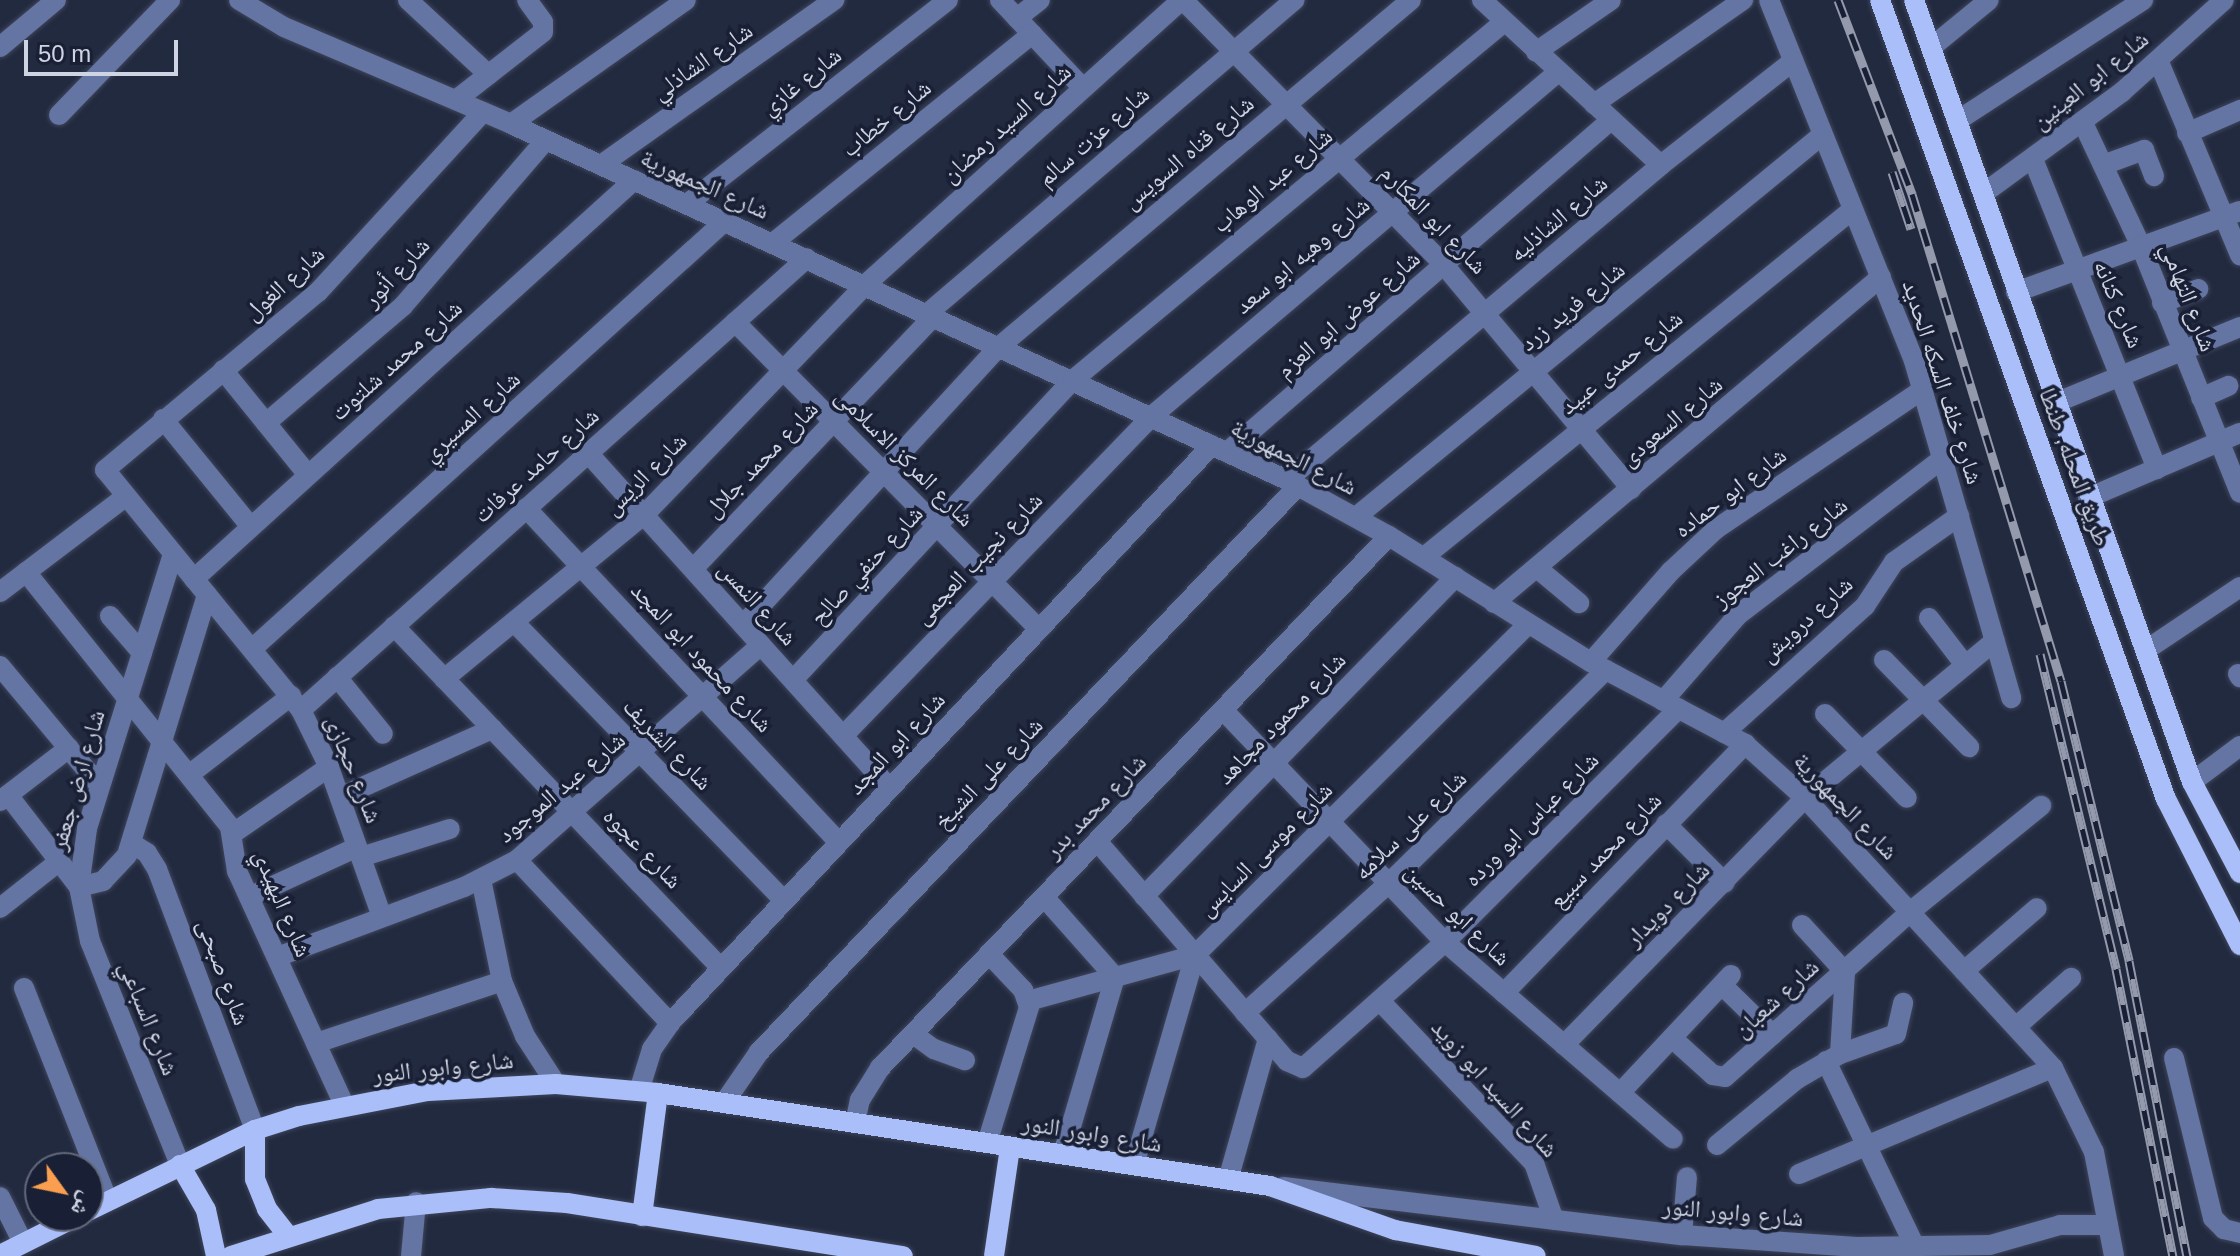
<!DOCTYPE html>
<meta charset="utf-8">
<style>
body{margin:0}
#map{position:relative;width:2240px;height:1256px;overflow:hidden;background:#222a40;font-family:Helvetica,"Noto Naskh Arabic",sans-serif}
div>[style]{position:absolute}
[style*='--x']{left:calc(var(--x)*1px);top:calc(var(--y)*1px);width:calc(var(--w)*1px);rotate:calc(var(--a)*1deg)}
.roads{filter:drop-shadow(0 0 2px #3e455a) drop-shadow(0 0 2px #3e455a)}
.minor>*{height:20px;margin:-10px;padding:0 10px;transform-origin:10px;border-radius:10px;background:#6474a3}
.major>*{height:20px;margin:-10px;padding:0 10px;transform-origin:10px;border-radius:10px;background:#aabff9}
.rail>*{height:9px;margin-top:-4.5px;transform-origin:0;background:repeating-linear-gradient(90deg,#192035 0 18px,#949aac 0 36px);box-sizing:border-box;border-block:2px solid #949aac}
span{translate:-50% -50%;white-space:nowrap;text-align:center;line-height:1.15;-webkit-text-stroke:7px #192035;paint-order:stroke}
.street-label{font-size:24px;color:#cfd4e3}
.north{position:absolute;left:24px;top:1152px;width:80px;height:80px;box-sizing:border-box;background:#192035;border:2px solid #62687b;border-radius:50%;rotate:123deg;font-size:22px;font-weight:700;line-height:32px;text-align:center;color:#cfd4e3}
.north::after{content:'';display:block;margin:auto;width:28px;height:36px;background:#fa9f4f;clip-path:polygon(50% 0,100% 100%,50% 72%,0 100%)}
.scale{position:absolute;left:24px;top:40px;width:154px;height:36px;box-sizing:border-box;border:4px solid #cfd4e3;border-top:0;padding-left:10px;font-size:24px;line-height:28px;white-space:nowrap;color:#cfd4e3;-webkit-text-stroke:6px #192035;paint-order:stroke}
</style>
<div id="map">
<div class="roads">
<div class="minor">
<i style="--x:239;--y:0;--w:52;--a:31"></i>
<i style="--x:284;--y:27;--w:247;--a:23.1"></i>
<i style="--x:511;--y:124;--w:854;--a:24.64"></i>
<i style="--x:1287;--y:480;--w:116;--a:28.8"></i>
<i style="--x:1389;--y:536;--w:238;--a:32"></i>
<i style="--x:1591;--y:662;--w:174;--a:28"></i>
<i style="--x:1745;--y:744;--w:81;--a:42"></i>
<i style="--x:1805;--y:798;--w:367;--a:47.4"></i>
<i style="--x:2053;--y:1068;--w:93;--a:64"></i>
<i style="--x:2094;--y:1152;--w:106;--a:79.1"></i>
<i style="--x:408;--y:0;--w:110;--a:42.8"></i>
<i style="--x:1000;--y:0;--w:121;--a:46.7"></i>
<i style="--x:1183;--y:0;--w:372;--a:45.4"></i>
<i style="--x:1444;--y:265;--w:292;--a:50.1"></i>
<i style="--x:1482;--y:0;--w:243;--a:42.7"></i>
<i style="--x:1769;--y:0;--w:389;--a:68.1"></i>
<i style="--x:1914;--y:361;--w:351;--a:73.9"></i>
<i style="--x:1017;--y:18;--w:29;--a:-38"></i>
<i style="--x:1933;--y:46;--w:72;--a:-39.4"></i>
<i style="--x:0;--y:47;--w:73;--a:-40"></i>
<i style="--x:1536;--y:52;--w:91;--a:-34.7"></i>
<i style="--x:2158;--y:60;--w:212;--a:67.2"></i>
<i style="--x:456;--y:100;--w:110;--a:-38"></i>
<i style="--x:543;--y:32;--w:10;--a:-90"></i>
<i style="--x:543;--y:22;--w:27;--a:-126"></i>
<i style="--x:1594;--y:104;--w:182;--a:-34.9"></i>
<i style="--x:59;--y:115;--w:160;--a:-46"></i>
<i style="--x:1957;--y:121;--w:222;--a:-33"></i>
<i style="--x:2083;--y:123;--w:134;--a:64.8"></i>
<i style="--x:2140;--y:244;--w:268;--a:68.1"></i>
<i style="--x:511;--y:124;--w:214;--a:-35.3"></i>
<i style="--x:2187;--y:133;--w:58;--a:-23.5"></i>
<i style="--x:2033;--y:159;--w:334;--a:68.2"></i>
<i style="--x:601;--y:165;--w:286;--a:-35.3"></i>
<i style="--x:2103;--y:165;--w:44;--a:-20.1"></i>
<i style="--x:2144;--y:150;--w:28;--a:69"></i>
<i style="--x:1984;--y:193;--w:171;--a:-36.2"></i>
<i style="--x:2122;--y:92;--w:137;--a:-42"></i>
<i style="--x:687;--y:204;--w:331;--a:-38"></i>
<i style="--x:773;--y:243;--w:333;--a:-38.9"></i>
<i style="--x:2016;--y:292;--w:238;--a:-19.9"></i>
<i style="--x:2162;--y:303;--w:39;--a:-21"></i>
<i style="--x:928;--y:313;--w:482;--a:-40.5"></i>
<i style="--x:735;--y:322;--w:432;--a:45.3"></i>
<i style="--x:223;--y:370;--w:135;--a:51"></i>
<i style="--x:2201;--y:398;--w:30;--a:-24"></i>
<i style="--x:2055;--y:403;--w:200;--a:-22.3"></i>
<i style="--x:163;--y:419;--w:139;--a:50.8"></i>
<i style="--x:266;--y:423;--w:180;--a:-40.5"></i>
<i style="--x:403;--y:306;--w:219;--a:-49.3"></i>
<i style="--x:1227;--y:452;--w:508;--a:-40.85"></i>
<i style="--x:588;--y:453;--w:451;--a:48"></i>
<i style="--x:1287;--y:480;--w:489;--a:-40.1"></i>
<i style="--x:1661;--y:165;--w:168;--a:-38.2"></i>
<i style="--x:2088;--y:498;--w:165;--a:-23.2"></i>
<i style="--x:526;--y:508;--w:458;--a:46.9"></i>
<i style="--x:1356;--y:517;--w:601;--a:-39.33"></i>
<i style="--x:173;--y:554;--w:288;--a:107.4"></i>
<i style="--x:87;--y:829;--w:59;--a:97.9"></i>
<i style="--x:79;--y:887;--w:55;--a:78.5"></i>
<i style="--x:90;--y:941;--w:241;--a:68.1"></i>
<i style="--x:1424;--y:557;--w:551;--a:-39.03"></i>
<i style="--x:1537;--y:568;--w:55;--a:39.8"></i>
<i style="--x:693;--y:569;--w:349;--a:-46.4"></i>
<i style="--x:26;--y:572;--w:327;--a:51.3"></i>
<i style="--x:230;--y:827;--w:45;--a:81"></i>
<i style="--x:237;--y:871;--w:257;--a:65.4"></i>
<i style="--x:194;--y:579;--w:594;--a:-42.2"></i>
<i style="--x:0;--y:592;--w:157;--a:-37.2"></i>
<i style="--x:1494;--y:603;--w:506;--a:-40.11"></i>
<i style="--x:110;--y:616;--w:49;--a:49.1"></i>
<i style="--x:1929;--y:618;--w:59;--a:52.5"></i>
<i style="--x:515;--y:623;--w:387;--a:45.9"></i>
<i style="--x:743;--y:625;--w:379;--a:-47.4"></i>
<i style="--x:1000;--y:346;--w:537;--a:-40.09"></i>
<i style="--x:394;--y:626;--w:473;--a:46.3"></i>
<i style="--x:252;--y:649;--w:638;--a:-42.14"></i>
<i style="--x:2146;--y:650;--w:113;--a:-33.8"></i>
<i style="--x:1884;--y:660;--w:122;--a:45.7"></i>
<i style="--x:1591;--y:662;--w:121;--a:-48.7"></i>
<i style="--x:1671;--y:571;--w:62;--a:-43"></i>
<i style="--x:1716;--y:529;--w:249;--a:-34"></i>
<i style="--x:0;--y:666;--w:156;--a:50.2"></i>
<i style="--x:2238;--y:674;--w:4;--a:56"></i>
<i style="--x:337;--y:677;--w:73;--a:51.1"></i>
<i style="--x:444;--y:679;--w:259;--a:-39.4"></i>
<i style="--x:644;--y:515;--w:319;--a:-46.1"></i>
<i style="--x:865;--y:285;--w:426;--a:-42"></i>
<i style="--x:793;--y:680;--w:410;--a:-47"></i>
<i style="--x:1073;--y:380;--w:560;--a:-39.71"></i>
<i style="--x:1663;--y:701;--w:114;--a:-48.9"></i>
<i style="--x:1738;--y:615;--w:258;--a:-37.4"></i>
<i style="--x:301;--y:710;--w:678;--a:-41.77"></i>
<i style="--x:1223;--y:710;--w:321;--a:46.3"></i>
<i style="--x:1445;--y:942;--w:301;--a:40.8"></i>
<i style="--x:1825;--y:714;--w:117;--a:45.7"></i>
<i style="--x:1724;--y:733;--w:190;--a:-42"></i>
<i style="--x:1865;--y:606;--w:53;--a:-56.6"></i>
<i style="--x:1894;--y:562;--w:80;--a:-35.3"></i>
<i style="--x:843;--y:736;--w:445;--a:-46"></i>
<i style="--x:1152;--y:416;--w:532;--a:-40.27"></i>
<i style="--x:190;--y:774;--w:128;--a:-37.7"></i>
<i style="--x:2192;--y:782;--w:60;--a:-36.9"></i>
<i style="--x:8;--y:795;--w:116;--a:52.3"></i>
<i style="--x:340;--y:797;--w:167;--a:-24.1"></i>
<i style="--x:0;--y:801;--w:87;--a:-37.5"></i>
<i style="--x:1666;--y:824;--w:83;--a:45"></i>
<i style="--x:232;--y:834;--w:118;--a:-34.6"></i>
<i style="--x:1097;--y:841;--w:291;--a:49.2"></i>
<i style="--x:1287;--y:1061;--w:17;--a:24"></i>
<i style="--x:1303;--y:1068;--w:190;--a:-41.6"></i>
<i style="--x:1445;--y:942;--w:330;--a:-45"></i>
<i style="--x:131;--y:843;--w:19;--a:32"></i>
<i style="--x:147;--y:853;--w:19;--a:58"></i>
<i style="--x:157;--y:869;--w:279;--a:69.4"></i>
<i style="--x:361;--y:857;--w:93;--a:-17.5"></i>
<i style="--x:517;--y:860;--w:224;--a:46.8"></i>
<i style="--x:481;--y:879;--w:104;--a:78.4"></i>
<i style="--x:502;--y:981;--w:60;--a:67.3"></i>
<i style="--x:525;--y:1036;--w:57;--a:57.1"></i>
<i style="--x:79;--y:887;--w:25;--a:-14"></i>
<i style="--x:103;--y:881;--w:35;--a:-47"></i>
<i style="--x:127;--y:855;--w:272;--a:-72.9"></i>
<i style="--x:1144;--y:896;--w:446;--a:-45.7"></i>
<i style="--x:249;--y:897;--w:119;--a:-24.8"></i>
<i style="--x:1044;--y:897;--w:107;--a:48.4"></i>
<i style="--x:1115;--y:977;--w:184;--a:106.4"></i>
<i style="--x:0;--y:908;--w:73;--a:-38.3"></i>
<i style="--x:382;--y:917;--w:159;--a:-109.5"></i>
<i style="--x:329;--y:767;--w:64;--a:-116.2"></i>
<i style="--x:301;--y:710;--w:310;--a:-129.2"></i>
<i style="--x:105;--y:470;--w:278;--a:-39.9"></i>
<i style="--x:318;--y:292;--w:244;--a:-47.5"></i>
<i style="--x:1802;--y:925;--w:64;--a:47.5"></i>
<i style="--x:1845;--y:972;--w:82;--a:93.5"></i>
<i style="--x:277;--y:957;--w:200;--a:-20.5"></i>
<i style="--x:464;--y:887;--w:59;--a:-27"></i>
<i style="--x:517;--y:860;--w:325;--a:-41.4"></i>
<i style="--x:1964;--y:971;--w:96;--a:-40.8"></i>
<i style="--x:1722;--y:985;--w:71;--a:44.4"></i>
<i style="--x:24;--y:988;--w:229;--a:68.5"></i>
<i style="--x:1504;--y:993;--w:347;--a:-45.9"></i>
<i style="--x:1028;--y:1001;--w:173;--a:-15.4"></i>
<i style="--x:1380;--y:1001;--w:224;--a:46.5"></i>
<i style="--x:1534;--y:1163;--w:60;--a:70.7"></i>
<i style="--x:1245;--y:1013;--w:194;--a:-42.1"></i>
<i style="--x:1389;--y:883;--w:304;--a:-44.5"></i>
<i style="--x:2016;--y:1027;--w:74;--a:-41.7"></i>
<i style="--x:913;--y:1034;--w:26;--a:36"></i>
<i style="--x:934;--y:1049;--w:33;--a:20"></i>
<i style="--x:1672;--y:1038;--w:55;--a:42.1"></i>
<i style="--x:1713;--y:1075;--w:12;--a:9"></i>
<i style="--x:1725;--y:1077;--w:248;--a:-41.7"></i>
<i style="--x:1910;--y:912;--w:169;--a:-39"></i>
<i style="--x:316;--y:1043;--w:196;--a:-18.4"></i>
<i style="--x:1564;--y:1045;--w:345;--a:-45.7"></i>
<i style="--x:1805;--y:798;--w:246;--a:-39.6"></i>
<i style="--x:2174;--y:1058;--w:165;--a:76.3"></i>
<i style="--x:2213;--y:1218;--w:16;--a:45"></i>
<i style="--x:2224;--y:1229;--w:16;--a:14"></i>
<i style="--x:1826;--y:1061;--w:208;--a:64.4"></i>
<i style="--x:639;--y:1091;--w:44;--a:-72.8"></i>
<i style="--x:652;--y:1049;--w:32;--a:-55"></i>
<i style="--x:670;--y:1023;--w:792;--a:-46.84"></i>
<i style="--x:1620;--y:1093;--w:162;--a:-46.8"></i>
<i style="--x:724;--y:1103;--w:62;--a:-55.5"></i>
<i style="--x:759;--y:1052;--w:782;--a:-46.4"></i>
<i style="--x:855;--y:1123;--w:24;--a:-78"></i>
<i style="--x:860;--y:1100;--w:38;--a:-58"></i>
<i style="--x:880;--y:1068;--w:736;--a:-46.27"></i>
<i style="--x:987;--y:1143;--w:142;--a:-72.8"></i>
<i style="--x:1029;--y:1007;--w:18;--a:-109"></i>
<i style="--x:1023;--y:990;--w:50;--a:-133.4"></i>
<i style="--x:1717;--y:1145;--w:104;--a:-39.5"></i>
<i style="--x:1797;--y:1079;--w:50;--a:-30.2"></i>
<i style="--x:1840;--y:1054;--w:59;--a:-19.7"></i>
<i style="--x:1896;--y:1034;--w:32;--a:-77"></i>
<i style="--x:1134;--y:1165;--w:219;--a:-73.8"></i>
<i style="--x:1195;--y:955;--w:468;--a:-44.8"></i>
<i style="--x:1799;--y:1174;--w:275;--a:-22.7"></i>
<i style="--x:1228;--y:1180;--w:147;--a:-74.2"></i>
<i style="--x:1283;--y:1187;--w:402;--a:6.9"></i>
<i style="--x:1682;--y:1235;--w:175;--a:3.9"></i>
<i style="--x:1857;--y:1247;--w:133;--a:-0.9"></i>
<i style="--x:1990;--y:1245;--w:73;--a:-15.9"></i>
<i style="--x:2060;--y:1225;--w:48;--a:0"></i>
<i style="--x:0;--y:1197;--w:51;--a:63.4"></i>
<i style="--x:1682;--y:1235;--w:58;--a:-85.1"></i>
<i style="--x:411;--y:1256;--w:54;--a:-84.7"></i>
</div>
<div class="major">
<i style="--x:1880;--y:0;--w:849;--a:70.31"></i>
<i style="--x:2166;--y:799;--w:164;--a:63.1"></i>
<i style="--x:1914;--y:0;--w:830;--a:70.43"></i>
<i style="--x:2192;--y:782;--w:103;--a:62.2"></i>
<i style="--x:255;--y:1130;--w:49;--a:90"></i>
<i style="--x:255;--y:1179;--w:32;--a:68"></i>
<i style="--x:267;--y:1209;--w:33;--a:52"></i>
<i style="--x:180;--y:1165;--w:52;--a:60"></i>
<i style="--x:206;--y:1210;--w:47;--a:77.7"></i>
<i style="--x:88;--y:1211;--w:186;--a:-25.9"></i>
<i style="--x:255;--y:1130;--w:46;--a:-17.7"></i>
<i style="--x:299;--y:1116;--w:131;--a:-11"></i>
<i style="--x:428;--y:1091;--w:128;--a:-3.1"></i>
<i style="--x:556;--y:1084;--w:102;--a:5"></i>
<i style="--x:658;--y:1093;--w:619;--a:8.64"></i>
<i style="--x:1270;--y:1186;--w:133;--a:19.4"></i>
<i style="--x:1395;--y:1230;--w:143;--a:10.4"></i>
<i style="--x:642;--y:1216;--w:124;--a:-82.6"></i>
<i style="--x:0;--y:1255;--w:87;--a:-26.6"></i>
<i style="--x:231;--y:1256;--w:154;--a:-17.7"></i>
<i style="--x:378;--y:1209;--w:114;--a:-5.6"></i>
<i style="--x:491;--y:1198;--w:76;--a:3.8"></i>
<i style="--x:567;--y:1203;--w:340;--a:9"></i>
<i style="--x:994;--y:1256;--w:110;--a:-81.6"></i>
</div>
</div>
<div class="rail">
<i style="--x:1838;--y:0;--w:208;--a:69.1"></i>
<i style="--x:1912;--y:194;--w:509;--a:72.99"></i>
<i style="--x:2061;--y:681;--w:288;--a:76.3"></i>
<i style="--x:2129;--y:961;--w:301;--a:78.9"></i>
<i style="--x:1892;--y:172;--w:60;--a:71.6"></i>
<i style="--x:2040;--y:654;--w:324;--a:76.4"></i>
<i style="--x:2116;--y:969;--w:293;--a:78.8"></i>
</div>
<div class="street-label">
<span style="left:702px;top:61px;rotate:-35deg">شارع الشاذلي</span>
<span style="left:2090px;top:80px;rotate:-39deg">شارع ابو العينين</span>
<span style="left:801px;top:81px;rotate:-38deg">شارع غازي</span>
<span style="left:886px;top:118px;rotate:-39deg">شارع خطاب</span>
<span style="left:1006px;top:123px;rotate:-42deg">شارع السيد رمضان</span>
<span style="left:1093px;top:136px;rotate:-41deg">شارع عزت سالم</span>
<span style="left:1188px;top:152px;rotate:-40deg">شارع قناه السويس</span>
<span style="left:1272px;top:180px;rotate:-40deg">شارع عبد الوهاب</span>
<span style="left:705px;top:184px;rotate:24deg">شارع الجمهورية</span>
<span style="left:1558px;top:218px;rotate:-40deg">شارع الشاذليه</span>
<span style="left:1434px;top:219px;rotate:46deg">شارع ابو المكارم</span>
<span style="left:1302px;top:255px;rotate:-40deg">شارع وهبه ابو سعد</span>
<span style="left:396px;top:272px;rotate:-47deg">شارع أنور</span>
<span style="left:284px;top:283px;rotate:-42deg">شارع الغول</span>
<span style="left:2189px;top:297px;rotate:69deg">شارع التهامي</span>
<span style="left:2119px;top:304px;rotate:67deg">شارع كنانه</span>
<span style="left:1572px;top:306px;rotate:-39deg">شارع فريد زرد</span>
<span style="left:1348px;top:314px;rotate:-41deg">شارع عوض ابو العزم</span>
<span style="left:396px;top:360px;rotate:-42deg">شارع محمد شلتوت</span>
<span style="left:1621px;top:362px;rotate:-39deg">شارع حمدى عبيد</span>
<span style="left:1943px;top:382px;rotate:72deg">شارع خلف السكه الحديد</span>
<span style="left:471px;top:416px;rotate:-42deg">شارع المسيري</span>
<span style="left:1671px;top:421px;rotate:-40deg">شارع السعودى</span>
<span style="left:905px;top:457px;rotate:45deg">شارع المركز الاسلامى</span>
<span style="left:1294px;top:457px;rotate:27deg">شارع الجمهورية</span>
<span style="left:761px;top:459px;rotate:-46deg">شارع محمد جلال</span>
<span style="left:536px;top:465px;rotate:-42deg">شارع حامد عرفات</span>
<span style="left:2075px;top:467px;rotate:70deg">طريق المحله, طنطا</span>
<span style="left:645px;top:474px;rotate:-45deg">شارع الريس</span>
<span style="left:1730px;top:492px;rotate:-37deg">شارع ابو حماده</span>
<span style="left:1780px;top:552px;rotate:-38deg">شارع راغب العجوز</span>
<span style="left:978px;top:558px;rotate:-46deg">شارع نجيب العجمى</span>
<span style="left:866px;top:565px;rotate:-47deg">شارع حنفي صالح</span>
<span style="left:758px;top:603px;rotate:48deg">شارع النمس</span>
<span style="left:1806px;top:619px;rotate:-42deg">شارع درويش</span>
<span style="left:702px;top:657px;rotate:47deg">شارع محمود ابو المجد</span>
<span style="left:1281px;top:718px;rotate:-46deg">شارع محمود مجاهد</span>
<span style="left:896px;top:743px;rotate:-47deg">شارع ابو المجد</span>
<span style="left:668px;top:744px;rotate:46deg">شارع الشريف</span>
<span style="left:354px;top:769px;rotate:68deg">شارع حجازى</span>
<span style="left:988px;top:773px;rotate:-46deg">شارع على الشيخ</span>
<span style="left:77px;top:780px;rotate:-74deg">شارع ارض جعفر</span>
<span style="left:561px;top:787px;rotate:-40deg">شارع عبد الموجود</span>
<span style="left:1095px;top:806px;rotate:-46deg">شارع محمد بدر</span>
<span style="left:1846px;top:806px;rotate:46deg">شارع الجمهورية</span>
<span style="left:1531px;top:819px;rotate:-45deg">شارع عباس ابو ورده</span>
<span style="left:1410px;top:825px;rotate:-44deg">شارع على سلامه</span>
<span style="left:643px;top:848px;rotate:46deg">شارع عجوه</span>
<span style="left:1265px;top:849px;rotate:-45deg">شارع موسى السايس</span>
<span style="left:1605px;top:850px;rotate:-46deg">شارع محمد سبيع</span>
<span style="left:283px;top:903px;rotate:67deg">شارع البهيدي</span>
<span style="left:1667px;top:904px;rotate:-45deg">شارع دويدار</span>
<span style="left:1458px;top:914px;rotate:44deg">شارع ابو حسين</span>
<span style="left:224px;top:972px;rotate:70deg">شارع صبحى</span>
<span style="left:1776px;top:998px;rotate:-42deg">شارع شعبان</span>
<span style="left:149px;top:1018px;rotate:68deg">شارع السباعي</span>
<span style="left:443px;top:1067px;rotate:-6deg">شارع وابور النور</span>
<span style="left:1495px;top:1088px;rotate:48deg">شارع السيد ابو زويد</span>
<span style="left:1092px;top:1133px;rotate:9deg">شارع وابور النور</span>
<span style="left:1733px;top:1212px;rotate:5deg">شارع وابور النور</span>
</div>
<div class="north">ش</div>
<div class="scale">50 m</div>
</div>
